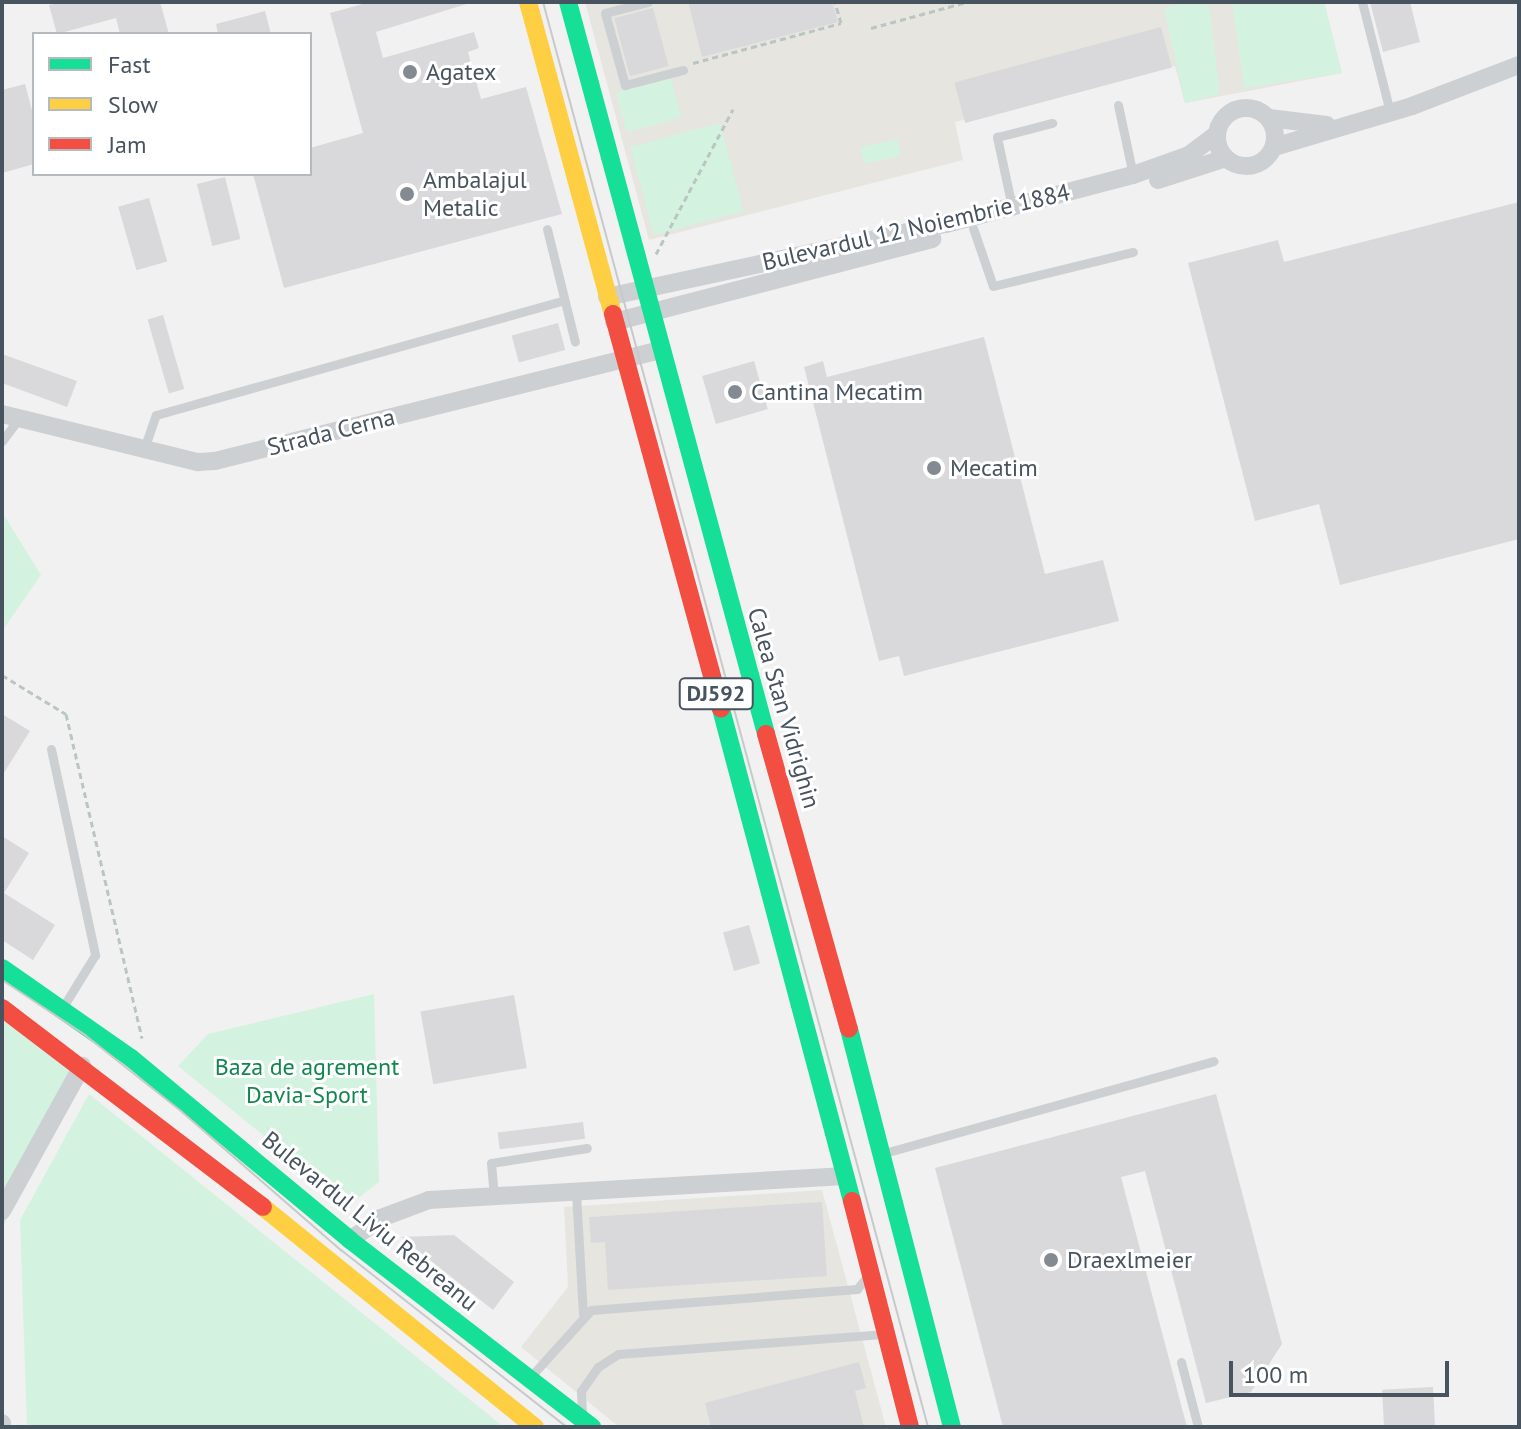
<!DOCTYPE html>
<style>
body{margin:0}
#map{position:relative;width:1521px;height:1429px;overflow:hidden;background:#f2f1f1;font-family:"PT Sans",sans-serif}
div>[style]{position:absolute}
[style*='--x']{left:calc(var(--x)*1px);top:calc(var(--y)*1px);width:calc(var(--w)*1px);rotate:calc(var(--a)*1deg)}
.commercial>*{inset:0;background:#e6e5df}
.green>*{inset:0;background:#d4f2e0;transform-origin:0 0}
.building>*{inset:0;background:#d9d9db;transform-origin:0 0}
.path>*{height:3px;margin-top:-1.5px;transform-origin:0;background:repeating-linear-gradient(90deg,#bac6c3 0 6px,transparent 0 10px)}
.lane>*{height:9px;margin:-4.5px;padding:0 4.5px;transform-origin:4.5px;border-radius:4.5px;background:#cdd0d2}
.street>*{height:18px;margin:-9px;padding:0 9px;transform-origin:9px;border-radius:9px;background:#cdd0d2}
.street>.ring{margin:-9px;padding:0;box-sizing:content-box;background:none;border:18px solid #cdd0d2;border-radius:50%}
.fast>*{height:18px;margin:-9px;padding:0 9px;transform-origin:9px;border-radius:9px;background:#16e098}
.slow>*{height:18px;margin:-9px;padding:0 9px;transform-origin:9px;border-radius:9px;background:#ffcf43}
.jam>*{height:18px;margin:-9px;padding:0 9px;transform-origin:9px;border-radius:9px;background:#f24e42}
.tram>*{height:2px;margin:-1px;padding:0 1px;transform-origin:1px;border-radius:1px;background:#c7c9cb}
.dots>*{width:22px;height:22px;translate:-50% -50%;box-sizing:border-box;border:4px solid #fff;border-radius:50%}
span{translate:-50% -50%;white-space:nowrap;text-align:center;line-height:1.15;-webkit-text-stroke:6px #fff;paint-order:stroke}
.shield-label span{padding:2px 6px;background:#fff;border:2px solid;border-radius:6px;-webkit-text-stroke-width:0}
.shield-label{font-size:22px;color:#47535f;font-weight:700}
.poi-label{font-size:24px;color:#47535f}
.left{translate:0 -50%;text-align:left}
.street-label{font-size:24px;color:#47535f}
.park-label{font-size:24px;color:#11874e}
.frame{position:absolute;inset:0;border:4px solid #47535f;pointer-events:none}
.legend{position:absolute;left:32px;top:32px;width:280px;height:144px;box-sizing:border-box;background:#fff;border:2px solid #b5babf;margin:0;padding:10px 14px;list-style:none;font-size:24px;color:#47535f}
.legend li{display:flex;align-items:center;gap:16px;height:40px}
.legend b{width:40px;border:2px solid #b5babf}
.scale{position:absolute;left:1229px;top:1361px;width:220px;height:36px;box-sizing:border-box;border:4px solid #47535f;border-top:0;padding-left:10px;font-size:24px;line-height:28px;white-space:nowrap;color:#47535f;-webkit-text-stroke:6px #fff;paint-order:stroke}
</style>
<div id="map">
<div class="commercial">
<i style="clip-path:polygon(585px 2px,1324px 2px,1342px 73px,1185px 103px,1175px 66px,955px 122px,963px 160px,649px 240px)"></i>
<i style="clip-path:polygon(822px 1190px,886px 1427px,619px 1427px,521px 1347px,568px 1287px,564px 1207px)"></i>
</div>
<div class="green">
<i style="clip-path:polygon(1188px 2px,1209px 4px,1220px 94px,1185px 103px,1164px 8px)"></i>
<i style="clip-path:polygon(1232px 2px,1324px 2px,1342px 73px,1244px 88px)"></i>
<i style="left:671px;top:78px;width:41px;height:57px;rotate:75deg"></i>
<i style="left:720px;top:123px;width:91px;height:93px;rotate:75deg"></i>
<i style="left:897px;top:139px;width:17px;height:38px;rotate:77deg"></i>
<i style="clip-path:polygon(2px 512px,41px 575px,2px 631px)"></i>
<i style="clip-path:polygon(374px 994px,379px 1182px,349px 1205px,178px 1066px,208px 1034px)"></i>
<i style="clip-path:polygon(2px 1021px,82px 1066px,2px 1229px)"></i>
<i style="clip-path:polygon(89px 1094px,504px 1427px,27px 1427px,20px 1220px)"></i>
</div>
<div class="building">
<i style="clip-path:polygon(62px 2px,160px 2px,169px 34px,120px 34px,116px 18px,57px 34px,49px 5px)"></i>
<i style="clip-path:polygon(370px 2px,473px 2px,376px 32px,383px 58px,474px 32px,479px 48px,468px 52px,481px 99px,526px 87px,562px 214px,284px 288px,253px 174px,310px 174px,310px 148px,363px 133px,330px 13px)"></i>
<i style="clip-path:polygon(688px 2px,832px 2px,838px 22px,702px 57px)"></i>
<i style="clip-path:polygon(1370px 2px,1410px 2px,1420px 42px,1383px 52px)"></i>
<i style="left:653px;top:8px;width:60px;height:40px;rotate:75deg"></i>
<i style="clip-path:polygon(265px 11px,271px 34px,218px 34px,216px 24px)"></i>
<i style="left:1161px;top:27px;width:42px;height:214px;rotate:75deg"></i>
<i style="clip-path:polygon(25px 84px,34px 118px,34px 164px,2px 173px,2px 90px)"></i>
<i style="left:225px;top:177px;width:64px;height:29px;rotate:76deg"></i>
<i style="left:149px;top:198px;width:66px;height:32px;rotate:74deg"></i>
<i style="clip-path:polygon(1519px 202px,1519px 539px,1340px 585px,1319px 504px,1255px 521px,1188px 263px,1278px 240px,1284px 262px)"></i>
<i style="left:163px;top:315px;width:77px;height:16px;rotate:74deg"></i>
<i style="left:558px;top:323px;width:28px;height:48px;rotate:75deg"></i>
<i style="clip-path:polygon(984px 337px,1045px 574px,1103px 560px,1119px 621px,904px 676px,899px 656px,879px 661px,804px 367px,823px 361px,827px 377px)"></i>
<i style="clip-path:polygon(2px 354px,77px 381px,67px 407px,2px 383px)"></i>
<i style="left:754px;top:361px;width:50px;height:54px;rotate:74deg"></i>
<i style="clip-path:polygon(2px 714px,30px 731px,2px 776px)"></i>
<i style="clip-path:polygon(2px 836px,29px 853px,4px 893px,55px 925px,33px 960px,2px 940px)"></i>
<i style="left:749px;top:925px;width:40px;height:27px;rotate:74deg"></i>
<i style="left:514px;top:995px;width:74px;height:95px;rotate:80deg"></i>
<i style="clip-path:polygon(1216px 1094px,1282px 1344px,1251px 1392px,1206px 1403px,1145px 1171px,1121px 1177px,1187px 1427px,1003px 1427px,935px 1168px)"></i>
<i style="left:583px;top:1122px;width:17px;height:86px;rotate:83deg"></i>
<i style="clip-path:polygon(822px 1202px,827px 1276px,608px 1290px,605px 1242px,591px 1243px,589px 1217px)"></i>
<i style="clip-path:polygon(454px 1235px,514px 1282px,493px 1310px,401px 1237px)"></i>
<i style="clip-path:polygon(859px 1362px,866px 1388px,855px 1391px,864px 1427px,711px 1427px,705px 1403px)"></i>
<i style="left:1433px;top:1387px;width:40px;height:51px;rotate:87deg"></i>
</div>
<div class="path">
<i style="--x:871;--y:28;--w:99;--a:-15.2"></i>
<i style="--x:693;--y:63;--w:153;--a:-15.1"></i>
<i style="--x:841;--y:23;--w:22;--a:-106"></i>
<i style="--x:656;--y:254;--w:164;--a:-62"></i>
<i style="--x:2;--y:675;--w:75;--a:31.4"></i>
<i style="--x:66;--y:714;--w:333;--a:76.8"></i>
</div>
<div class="lane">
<i style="--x:648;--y:2;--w:44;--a:165.7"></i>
<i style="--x:605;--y:13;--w:75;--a:74.5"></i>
<i style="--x:625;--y:85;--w:60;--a:-14.5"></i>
<i style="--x:1362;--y:2;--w:114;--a:75.7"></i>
<i style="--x:1118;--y:105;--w:72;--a:77.9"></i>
<i style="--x:1012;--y:207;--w:72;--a:-102.1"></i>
<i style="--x:997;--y:137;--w:57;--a:-14.3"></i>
<i style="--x:973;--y:228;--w:61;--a:71"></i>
<i style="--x:993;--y:286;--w:144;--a:-13.7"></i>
<i style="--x:547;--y:229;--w:116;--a:76.1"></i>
<i style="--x:2;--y:441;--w:25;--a:-53"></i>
<i style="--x:144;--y:449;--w:36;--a:-71"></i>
<i style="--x:156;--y:415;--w:424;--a:-15.7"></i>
<i style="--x:51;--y:749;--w:211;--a:77.9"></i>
<i style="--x:95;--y:955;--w:61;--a:121.6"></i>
<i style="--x:888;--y:1152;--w:338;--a:-15.6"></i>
<i style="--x:576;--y:1193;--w:121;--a:86.7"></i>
<i style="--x:494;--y:1197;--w:34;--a:-95"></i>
<i style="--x:491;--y:1163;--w:97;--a:-8.9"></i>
<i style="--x:1181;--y:1362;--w:67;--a:75.3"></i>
<i style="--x:533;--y:1374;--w:86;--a:-47.8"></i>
<i style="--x:591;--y:1310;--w:267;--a:-4.5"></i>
<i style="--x:857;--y:1289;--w:14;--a:-51"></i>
<i style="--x:582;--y:1412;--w:21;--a:-93"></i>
<i style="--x:581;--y:1391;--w:29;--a:-55"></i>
<i style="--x:598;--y:1367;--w:24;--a:-33"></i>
<i style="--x:618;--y:1354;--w:265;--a:-4.3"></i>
</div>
<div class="street">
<i class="ring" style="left:1217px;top:108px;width:40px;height:40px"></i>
<i style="--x:1269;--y:118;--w:58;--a:6.9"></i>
<i style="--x:1274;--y:147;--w:144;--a:-16.5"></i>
<i style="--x:1412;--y:106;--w:115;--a:-21"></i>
<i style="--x:1158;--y:180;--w:71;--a:-17.9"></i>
<i style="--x:607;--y:297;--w:347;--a:-12.2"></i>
<i style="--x:946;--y:224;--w:193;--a:-14.7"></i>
<i style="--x:1133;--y:175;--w:59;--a:-19.7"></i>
<i style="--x:1189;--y:155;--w:35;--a:-37"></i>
<i style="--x:614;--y:322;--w:329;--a:-14.6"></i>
<i style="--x:2;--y:414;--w:202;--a:13.8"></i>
<i style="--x:198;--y:462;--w:17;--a:-3"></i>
<i style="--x:215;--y:461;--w:458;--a:-14"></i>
<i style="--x:2;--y:1211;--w:166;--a:-61.1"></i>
<i style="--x:350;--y:1240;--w:38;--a:-35"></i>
<i style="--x:381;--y:1218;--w:51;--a:-20.6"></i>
<i style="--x:429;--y:1200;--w:417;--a:-3.3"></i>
<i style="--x:2;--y:1423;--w:4;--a:90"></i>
</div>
<div class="fast">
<i style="--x:568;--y:2;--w:758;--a:74.86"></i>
<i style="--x:721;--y:709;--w:509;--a:75.09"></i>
<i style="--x:2;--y:968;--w:157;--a:34.9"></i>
<i style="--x:131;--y:1058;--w:285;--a:39.7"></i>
<i style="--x:350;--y:1240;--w:306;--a:37.7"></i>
<i style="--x:849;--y:1029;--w:411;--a:75.5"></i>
</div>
<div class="slow">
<i style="--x:528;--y:2;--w:323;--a:74.8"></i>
<i style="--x:263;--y:1207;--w:350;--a:39"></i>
</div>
<div class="jam">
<i style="--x:613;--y:314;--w:409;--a:74.7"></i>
<i style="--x:766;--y:734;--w:306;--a:74.3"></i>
<i style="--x:2;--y:1008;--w:328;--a:37.3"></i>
<i style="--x:852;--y:1201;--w:233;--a:75.6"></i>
</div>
<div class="tram">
<i style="--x:543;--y:2;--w:1476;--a:74.88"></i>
<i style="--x:2;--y:980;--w:100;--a:33.5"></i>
<i style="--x:85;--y:1035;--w:124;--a:38.4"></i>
<i style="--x:182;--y:1112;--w:211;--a:41"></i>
<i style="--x:341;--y:1250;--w:287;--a:38.1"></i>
</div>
<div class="dots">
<i style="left:410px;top:72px;background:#838a92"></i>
<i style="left:407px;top:194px;background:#838a92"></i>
<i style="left:735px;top:392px;background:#838a92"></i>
<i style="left:934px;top:468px;background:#838a92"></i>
<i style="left:1051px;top:1260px;background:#838a92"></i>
</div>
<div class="shield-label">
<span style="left:716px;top:694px">DJ592</span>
</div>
<div class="poi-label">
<span class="left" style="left:426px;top:72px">Agatex</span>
<span class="left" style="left:423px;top:194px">Ambalajul<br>Metalic</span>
<span class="left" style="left:751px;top:392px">Cantina Mecatim</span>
<span class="left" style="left:950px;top:468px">Mecatim</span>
<span class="left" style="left:1067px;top:1260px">Draexlmeier</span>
</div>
<div class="street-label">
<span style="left:916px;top:227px;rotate:-13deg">Bulevardul 12 Noiembrie 1884</span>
<span style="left:331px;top:432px;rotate:-14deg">Strada Cerna</span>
<span style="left:784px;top:708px;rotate:74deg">Calea Stan Vidrighin</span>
<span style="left:370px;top:1221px;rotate:39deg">Bulevardul Liviu Rebreanu</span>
</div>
<div class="park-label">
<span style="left:307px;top:1081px">Baza de agrement<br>Davia-Sport</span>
</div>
<div class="frame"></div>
<ul class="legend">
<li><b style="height:10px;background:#16e098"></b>Fast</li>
<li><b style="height:10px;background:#ffcf43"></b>Slow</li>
<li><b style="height:10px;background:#f24e42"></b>Jam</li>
</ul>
<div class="scale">100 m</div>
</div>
